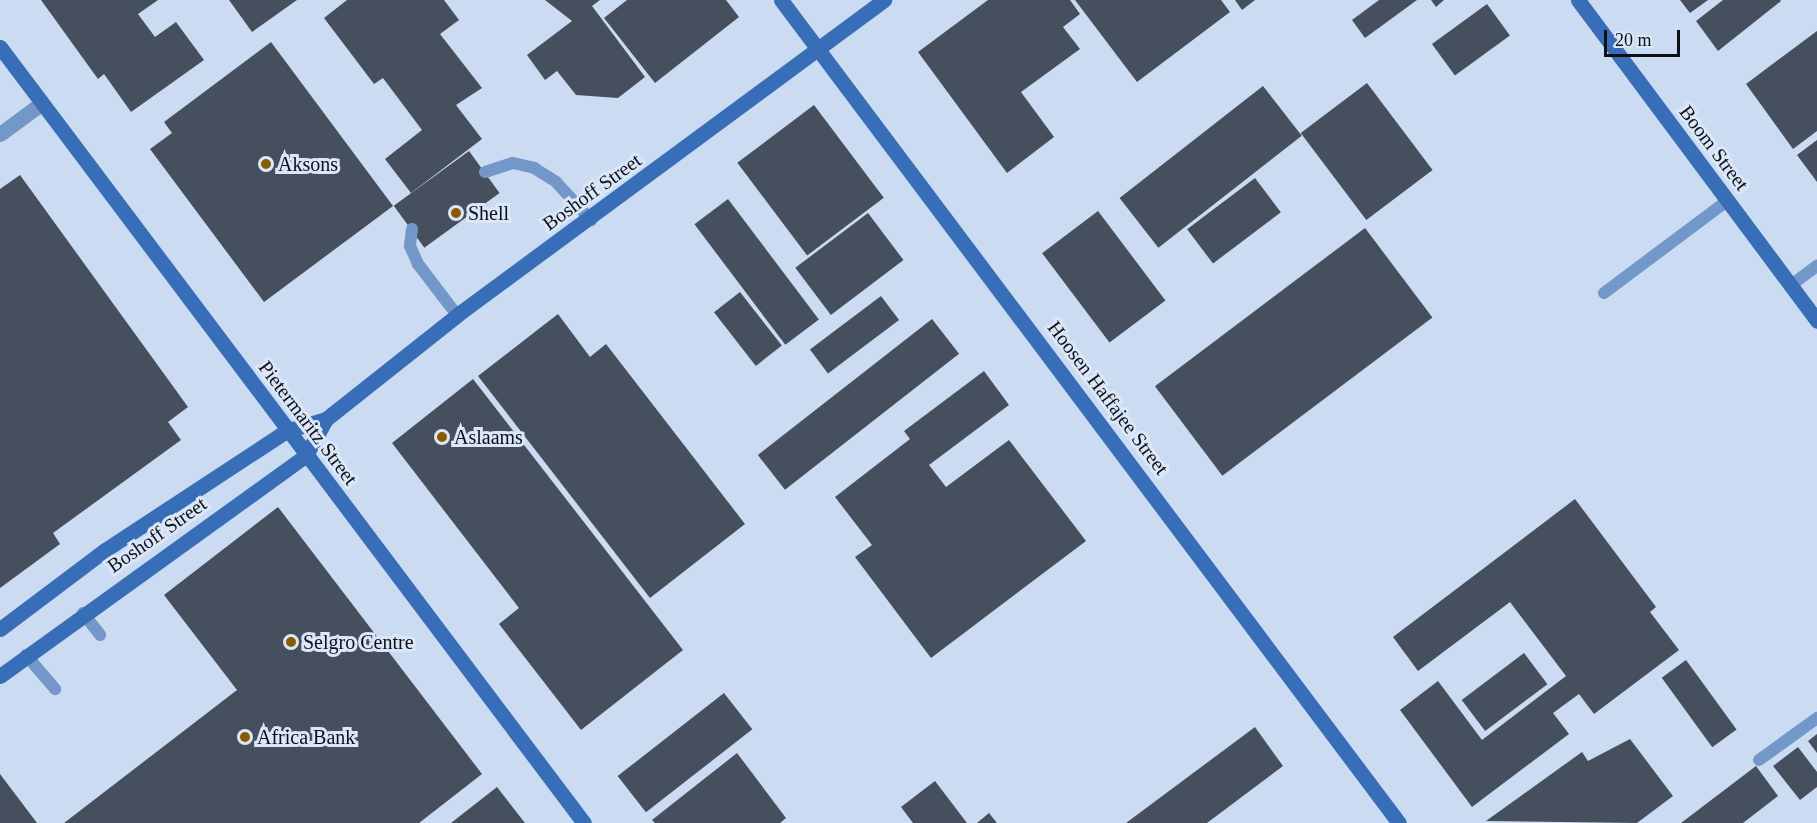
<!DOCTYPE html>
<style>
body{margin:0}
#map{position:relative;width:1817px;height:823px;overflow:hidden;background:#dbe7f9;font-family:"Times New Roman",serif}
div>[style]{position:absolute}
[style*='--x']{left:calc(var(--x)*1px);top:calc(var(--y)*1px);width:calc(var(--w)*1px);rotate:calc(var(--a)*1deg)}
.built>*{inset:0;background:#cadbf2;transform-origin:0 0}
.building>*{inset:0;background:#454f5e;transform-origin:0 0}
.lane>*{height:12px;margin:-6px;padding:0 6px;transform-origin:6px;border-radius:6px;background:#7397c9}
.street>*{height:15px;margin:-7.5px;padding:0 7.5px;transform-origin:7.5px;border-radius:7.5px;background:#7397c9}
.secondary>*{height:15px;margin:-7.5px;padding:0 7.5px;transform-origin:7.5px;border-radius:7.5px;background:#386eb7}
.dots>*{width:16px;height:16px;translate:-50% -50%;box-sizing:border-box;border:3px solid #dbe7f9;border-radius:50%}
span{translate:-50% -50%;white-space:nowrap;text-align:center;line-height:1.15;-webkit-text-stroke:6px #dbe7f9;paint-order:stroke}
.street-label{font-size:20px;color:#0c1016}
.poi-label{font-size:20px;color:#0c1016}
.left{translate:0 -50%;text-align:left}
.scale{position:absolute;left:1604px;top:30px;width:76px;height:27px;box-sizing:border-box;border:3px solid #0c1016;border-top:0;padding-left:8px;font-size:18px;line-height:21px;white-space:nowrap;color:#0c1016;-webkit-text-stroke:4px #dbe7f9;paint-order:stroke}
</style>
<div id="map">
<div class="built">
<i style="left:0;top:0;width:1817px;height:823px"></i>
</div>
<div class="building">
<i style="clip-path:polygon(41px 0,158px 0,138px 14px,155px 37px,176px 22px,204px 60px,131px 112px,104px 74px,98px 79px)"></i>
<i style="clip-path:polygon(229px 0,297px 0,252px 32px)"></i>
<i style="clip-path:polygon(347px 0,444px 0,459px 20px,440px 34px,482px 88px,456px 105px,482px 139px,411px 193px,385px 159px,422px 130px,383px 78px,374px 84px,324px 18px)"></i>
<i style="clip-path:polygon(545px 0,600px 0,592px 6px,645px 77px,618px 98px,576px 95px,557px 71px,545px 80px,527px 55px,572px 21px)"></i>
<i style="clip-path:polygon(627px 0,726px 0,739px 17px,655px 83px,604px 18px)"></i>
<i style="clip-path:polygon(988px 0,1070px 0,1080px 14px,1063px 27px,1080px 49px,1021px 92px,1054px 137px,1007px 173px,918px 52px)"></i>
<i style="clip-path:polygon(1075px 0,1221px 0,1230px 12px,1137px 82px)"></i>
<i style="clip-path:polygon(1235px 0,1255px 0,1242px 10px)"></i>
<i style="clip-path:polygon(1379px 0,1417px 0,1365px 38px,1352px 20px)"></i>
<i style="clip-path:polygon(1431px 0,1444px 0,1436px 7px)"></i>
<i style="clip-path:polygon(1680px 0,1708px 0,1690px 13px)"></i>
<i style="clip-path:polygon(1723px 0,1780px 0,1781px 1px,1718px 51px,1696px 21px)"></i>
<i style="left:1487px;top:4px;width:39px;height:68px;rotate:54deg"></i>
<i style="clip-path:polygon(1817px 31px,1817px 131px,1793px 149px,1746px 84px)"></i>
<i style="clip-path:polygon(271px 42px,393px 206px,264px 302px,150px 149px,172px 133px,164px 122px)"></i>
<i style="left:1367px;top:83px;width:109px;height:83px;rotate:53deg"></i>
<i style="left:1263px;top:86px;width:63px;height:182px;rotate:52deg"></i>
<i style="left:814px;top:105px;width:116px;height:96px;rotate:53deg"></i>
<i style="clip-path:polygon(1817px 140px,1817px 182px,1797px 155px)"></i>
<i style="left:469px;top:151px;width:52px;height:93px;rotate:54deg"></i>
<i style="clip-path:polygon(20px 175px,188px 407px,168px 422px,181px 440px,53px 533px,60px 544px,0 588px,0 189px)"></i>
<i style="left:1255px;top:178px;width:43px;height:85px;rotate:53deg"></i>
<i style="left:728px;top:199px;width:151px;height:42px;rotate:53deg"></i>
<i style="left:1098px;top:211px;width:112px;height:70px;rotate:53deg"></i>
<i style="left:868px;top:213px;width:59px;height:91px;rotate:53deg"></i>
<i style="left:1365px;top:228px;width:112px;height:263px;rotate:53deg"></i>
<i style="left:740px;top:292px;width:68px;height:33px;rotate:52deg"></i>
<i style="left:881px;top:296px;width:30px;height:89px;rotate:53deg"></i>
<i style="clip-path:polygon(558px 314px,590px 357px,606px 344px,745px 524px,650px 598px,478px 376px)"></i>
<i style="left:932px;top:319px;width:44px;height:221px;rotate:52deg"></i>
<i style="clip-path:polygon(984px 371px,1009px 405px,929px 465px,946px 487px,1009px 440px,1086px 541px,931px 658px,855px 557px,872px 545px,835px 497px,910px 439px,904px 431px)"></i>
<i style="clip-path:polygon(473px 379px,683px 650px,581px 730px,499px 624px,519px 608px,392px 443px)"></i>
<i style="clip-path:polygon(1575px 499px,1656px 607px,1650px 612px,1679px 650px,1594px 714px,1579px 694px,1553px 713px,1569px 734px,1472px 807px,1400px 710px,1438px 681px,1482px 740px,1566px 676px,1510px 602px,1418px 671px,1393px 637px)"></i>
<i style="clip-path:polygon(278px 507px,482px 774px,419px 823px,64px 823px,237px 690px,164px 595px)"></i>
<i style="left:1524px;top:653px;width:39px;height:78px;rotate:53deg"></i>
<i style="left:1686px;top:660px;width:86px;height:30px;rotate:54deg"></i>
<i style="left:724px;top:693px;width:46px;height:135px;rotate:52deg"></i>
<i style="clip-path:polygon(1255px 727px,1283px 766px,1207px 823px,1126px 823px)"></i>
<i style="clip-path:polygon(1817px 734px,1817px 753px,1808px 741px)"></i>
<i style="clip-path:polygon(1630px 739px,1673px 796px,1637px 823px,1486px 821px,1582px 752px,1588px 761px)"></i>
<i style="clip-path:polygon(1798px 747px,1817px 772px,1817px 787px,1800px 800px,1773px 766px)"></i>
<i style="clip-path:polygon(737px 753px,786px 818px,780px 823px,655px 823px,652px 820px)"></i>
<i style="clip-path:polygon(1756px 766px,1778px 796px,1743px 823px,1681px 823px)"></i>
<i style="clip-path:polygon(0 774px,37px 823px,0 823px)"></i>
<i style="clip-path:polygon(935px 781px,967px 823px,913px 823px,901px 807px)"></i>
<i style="clip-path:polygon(497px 787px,525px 823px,451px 823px)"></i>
<i style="clip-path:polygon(989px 813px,997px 823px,977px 823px)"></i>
</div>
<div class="lane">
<i style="--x:485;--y:172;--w:29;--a:-18"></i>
<i style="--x:513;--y:163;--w:22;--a:13"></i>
<i style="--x:534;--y:168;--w:26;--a:32"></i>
<i style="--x:556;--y:182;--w:52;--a:47.4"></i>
<i style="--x:412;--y:229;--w:17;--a:97"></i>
<i style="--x:410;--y:246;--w:20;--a:66"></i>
<i style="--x:418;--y:264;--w:64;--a:52.6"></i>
<i style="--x:1790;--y:286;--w:34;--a:-37"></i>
<i style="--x:1604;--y:293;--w:154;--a:-36.8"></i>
<i style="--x:83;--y:613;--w:28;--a:52"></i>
<i style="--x:26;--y:655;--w:45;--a:49.5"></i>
<i style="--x:1759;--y:760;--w:72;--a:-35.9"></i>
</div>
<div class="street">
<i style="--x:0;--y:134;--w:52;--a:-36.4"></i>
</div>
<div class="secondary">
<i style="--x:781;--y:0;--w:1029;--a:53.1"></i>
<i style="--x:1578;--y:0;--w:400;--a:53.3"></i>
<i style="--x:0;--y:47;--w:971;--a:53.04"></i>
<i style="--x:0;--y:629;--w:131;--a:-37"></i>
<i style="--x:105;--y:550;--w:217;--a:-33.3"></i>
<i style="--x:286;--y:431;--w:42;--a:-16.7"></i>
<i style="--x:326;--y:419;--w:167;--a:-38.4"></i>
<i style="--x:457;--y:315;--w:531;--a:-36.42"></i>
<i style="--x:0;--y:676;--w:377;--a:-35.8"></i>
<i style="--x:306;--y:455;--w:41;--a:-60.9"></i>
</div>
<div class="dots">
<i style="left:266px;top:164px;background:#885c00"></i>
<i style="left:456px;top:213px;background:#885c00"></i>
<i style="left:442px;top:437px;background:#885c00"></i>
<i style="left:291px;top:642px;background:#885c00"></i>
<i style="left:245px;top:737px;background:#885c00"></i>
</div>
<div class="street-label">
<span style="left:1714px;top:148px;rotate:53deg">Boom Street</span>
<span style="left:592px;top:192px;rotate:-36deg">Boshoff Street</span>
<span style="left:1108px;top:398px;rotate:53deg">Hoosen Haffajee Street</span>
<span style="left:308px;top:423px;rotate:53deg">Pietermaritz Street</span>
<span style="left:157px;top:535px;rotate:-35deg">Boshoff Street</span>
</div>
<div class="poi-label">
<span class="left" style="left:278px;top:164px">Aksons</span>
<span class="left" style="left:468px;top:213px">Shell</span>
<span class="left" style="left:454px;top:437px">Aslaams</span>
<span class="left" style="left:303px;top:642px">Selgro Centre</span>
<span class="left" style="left:257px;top:737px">Africa Bank</span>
</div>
<div class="scale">20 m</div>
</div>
